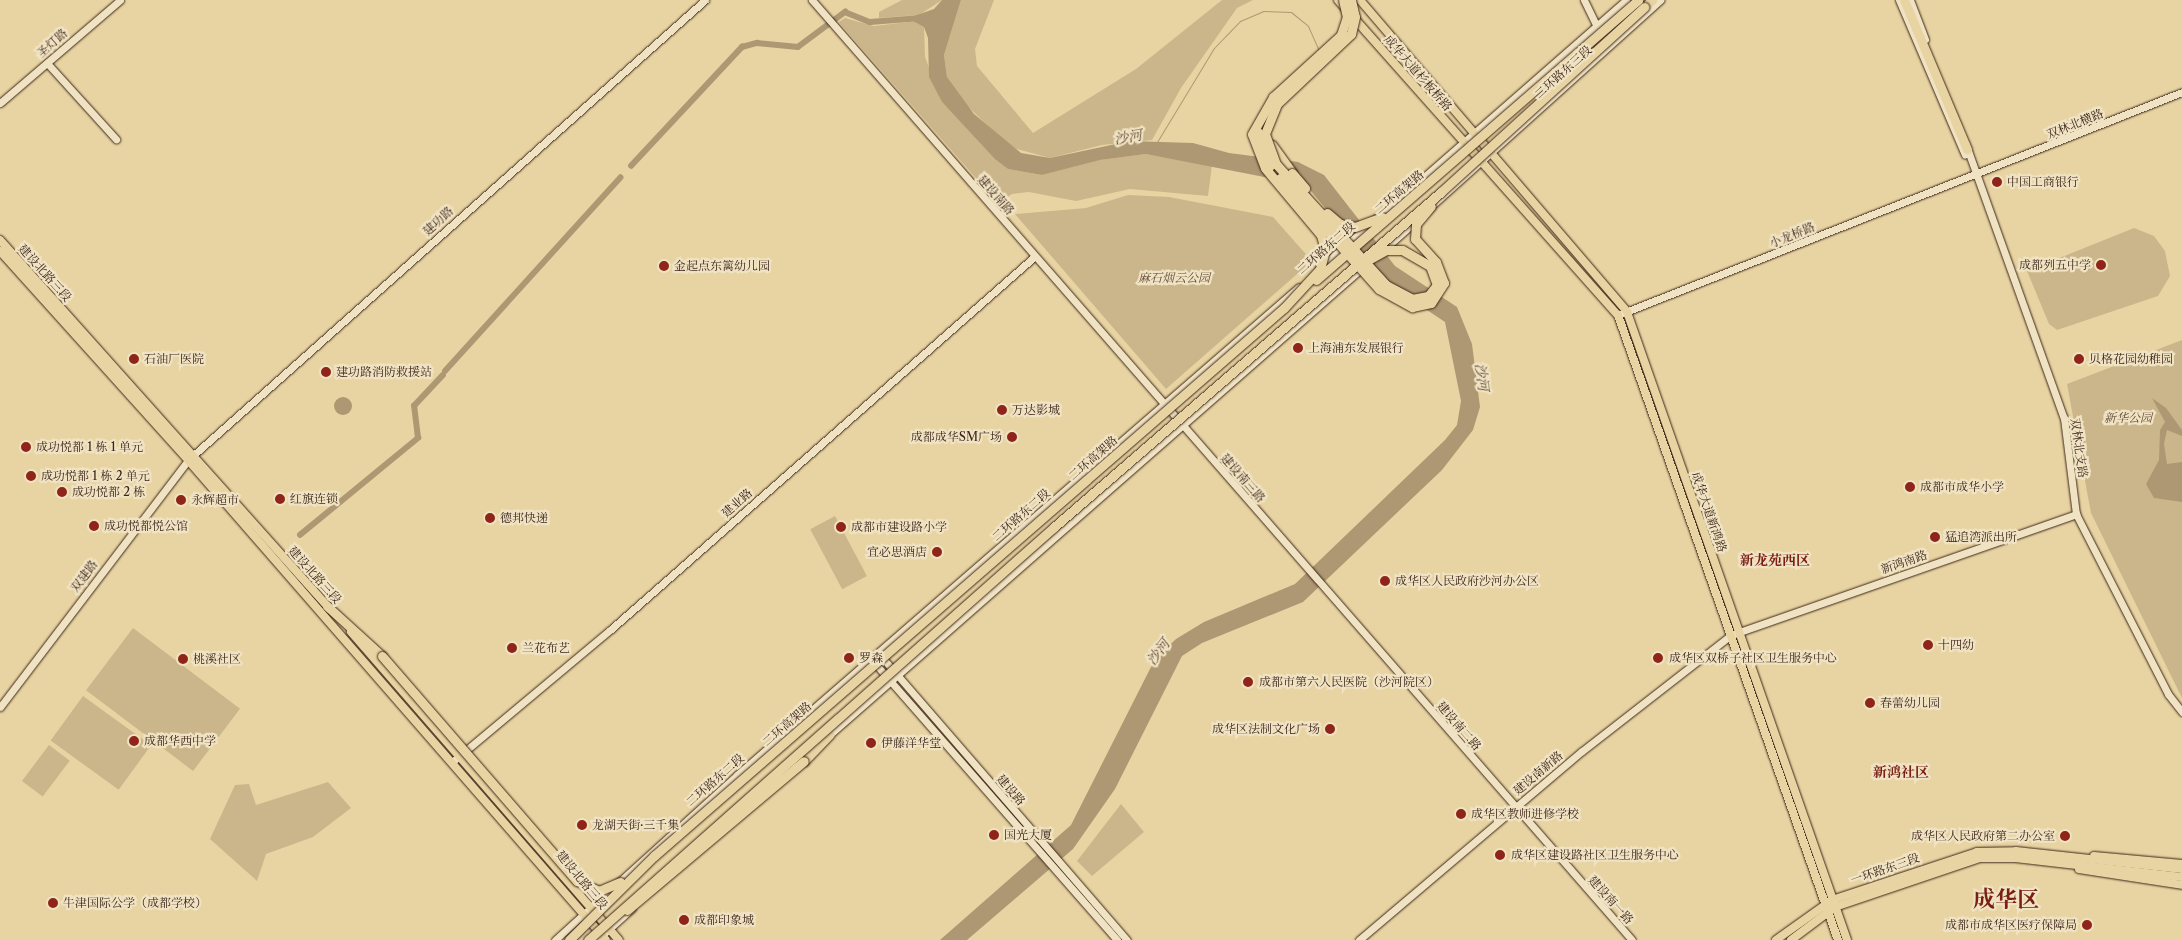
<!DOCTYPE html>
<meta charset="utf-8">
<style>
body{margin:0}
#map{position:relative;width:2182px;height:940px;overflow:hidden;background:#e8d4a2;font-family:"Libre Caslon Text","Noto Serif SC",serif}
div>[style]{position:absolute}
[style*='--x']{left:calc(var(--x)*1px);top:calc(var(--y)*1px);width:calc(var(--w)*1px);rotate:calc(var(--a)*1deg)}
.green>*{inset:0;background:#cbb68b;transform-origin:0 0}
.water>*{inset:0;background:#ae9873}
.round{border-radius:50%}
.stream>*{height:1px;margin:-0.5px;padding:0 0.5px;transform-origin:0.5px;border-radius:0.5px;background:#ae9873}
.canal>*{height:5.5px;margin:-2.75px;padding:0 2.75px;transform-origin:2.75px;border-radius:2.75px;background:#ae9873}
.roads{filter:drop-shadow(0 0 1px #3d2519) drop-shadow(0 0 1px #3d2519)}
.secondary>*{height:7px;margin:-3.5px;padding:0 3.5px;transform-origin:3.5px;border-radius:3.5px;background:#f0e3c3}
.primary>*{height:8px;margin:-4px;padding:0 4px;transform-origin:4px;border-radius:4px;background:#e8d4a2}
.highway>*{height:9px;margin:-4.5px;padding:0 4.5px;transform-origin:4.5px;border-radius:4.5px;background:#e8d4a2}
.bridges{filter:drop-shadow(0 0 1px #3d2519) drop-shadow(0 0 1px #3d2519)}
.highway-bridge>*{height:9px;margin:-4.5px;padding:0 4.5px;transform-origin:4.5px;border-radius:4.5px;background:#e8d4a2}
.dots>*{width:14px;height:14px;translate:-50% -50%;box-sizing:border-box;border:2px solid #f0e3c3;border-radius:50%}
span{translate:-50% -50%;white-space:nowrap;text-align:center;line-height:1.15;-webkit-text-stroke:4.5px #f0e3c3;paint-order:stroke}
.street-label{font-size:12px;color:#3d2519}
.poi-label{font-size:12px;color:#3d2519}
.left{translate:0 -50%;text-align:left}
.right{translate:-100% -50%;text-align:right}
.park-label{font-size:12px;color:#604936;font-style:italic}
.water-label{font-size:14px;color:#5f4834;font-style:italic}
.neighbourhood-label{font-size:14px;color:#7a1f14;font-weight:700}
.town-label{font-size:22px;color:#7a1f14;font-weight:700}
</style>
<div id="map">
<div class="green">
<i style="clip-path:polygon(902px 0,942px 0,919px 15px,879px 18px,879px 12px)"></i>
<i style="clip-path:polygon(961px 0,994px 0,975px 49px,977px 66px,1033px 133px,1136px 69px,1222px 0,1253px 0,1237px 8px,1181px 88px,1152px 140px,1102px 145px,1050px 158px,1010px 147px,959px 98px,947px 77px,944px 55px)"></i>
<i style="clip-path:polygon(845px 18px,874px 26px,917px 21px,924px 27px,925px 57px,942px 102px,1008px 169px,1042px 175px,1099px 160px,1146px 154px,1212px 165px,1208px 196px,1130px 189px,1076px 201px,1029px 192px,1012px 194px,998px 203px,839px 22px)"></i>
<i style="clip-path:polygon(1128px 195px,1169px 197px,1273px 217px,1312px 261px,1166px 389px,1015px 214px,1086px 208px)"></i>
<i style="clip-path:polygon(2134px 228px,2154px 236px,2165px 251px,2170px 276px,2158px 296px,2057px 330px,2049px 324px,2027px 271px)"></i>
<i style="clip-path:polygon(2182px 340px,2182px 698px,2091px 513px,2067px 384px)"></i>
<i style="left:835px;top:516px;width:68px;height:28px;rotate:62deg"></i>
<i style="left:133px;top:628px;width:134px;height:78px;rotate:37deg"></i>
<i style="left:83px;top:696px;width:84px;height:55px;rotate:36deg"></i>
<i style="left:49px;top:745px;width:26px;height:45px;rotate:37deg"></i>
<i style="clip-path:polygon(328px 782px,351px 808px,313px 837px,266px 854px,257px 881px,210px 839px,235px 785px,249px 784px,256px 805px)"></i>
<i style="clip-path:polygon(1121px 804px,1144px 832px,1092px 876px,1077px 861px)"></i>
</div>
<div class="water">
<i style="clip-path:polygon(942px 0,961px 0,944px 55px,947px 77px,974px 114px,1021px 153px,1050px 158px,1130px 141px,1193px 143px,1229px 153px,1298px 162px,1324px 175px,1395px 266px,1457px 307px,1472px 344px,1480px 407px,1473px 430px,1442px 470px,1303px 602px,1202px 643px,1182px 656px,1115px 789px,1073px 849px,967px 940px,940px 940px,1071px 825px,1155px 659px,1176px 639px,1204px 622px,1295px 584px,1445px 440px,1457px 425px,1461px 401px,1445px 322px,1388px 284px,1306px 185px,1146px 154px,1100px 160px,1042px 175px,1008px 169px,995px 159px,942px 102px,929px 77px,928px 38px,924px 27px,913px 21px,914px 16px,934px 9px)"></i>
<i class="round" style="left:334px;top:397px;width:18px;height:18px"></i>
<i style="clip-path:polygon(2152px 398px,2166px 408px,2182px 430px,2182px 436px,2167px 430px,2164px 444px,2167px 464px,2182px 462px,2182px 502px,2154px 498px,2146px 484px,2159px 460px,2160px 430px,2165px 422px)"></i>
</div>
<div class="stream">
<i style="--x:1157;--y:142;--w:110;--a:-58.8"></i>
<i style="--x:1214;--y:48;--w:37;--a:-46"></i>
<i style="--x:1240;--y:21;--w:25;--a:-23"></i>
<i style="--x:1263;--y:11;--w:28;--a:2"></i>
<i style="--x:1291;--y:12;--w:22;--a:39"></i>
<i style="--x:1308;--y:26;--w:27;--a:66"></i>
</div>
<div class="canal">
<i style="--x:631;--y:166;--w:163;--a:-47"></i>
<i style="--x:742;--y:47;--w:16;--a:-15"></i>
<i style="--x:757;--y:43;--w:41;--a:5.6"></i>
<i style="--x:798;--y:47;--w:59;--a:-36.7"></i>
<i style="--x:845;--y:12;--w:27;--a:22"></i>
<i style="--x:870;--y:22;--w:51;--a:-4.5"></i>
<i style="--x:445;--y:371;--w:261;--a:-47.8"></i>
<i style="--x:300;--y:535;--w:153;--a:-39.4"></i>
<i style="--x:418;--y:438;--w:32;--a:-97"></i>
<i style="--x:414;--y:406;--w:42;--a:-46.9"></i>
</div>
<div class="roads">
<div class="secondary">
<i style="--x:812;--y:0;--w:1247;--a:48.9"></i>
<i style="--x:1584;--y:0;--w:30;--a:64"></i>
<i style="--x:1899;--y:0;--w:168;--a:66.9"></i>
<i style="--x:1910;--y:0;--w:42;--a:69"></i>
<i style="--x:47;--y:63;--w:103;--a:47.8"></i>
<i style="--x:0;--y:103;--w:158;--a:-40.6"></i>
<i style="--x:1966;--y:145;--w:290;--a:70.3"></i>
<i style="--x:2064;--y:418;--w:97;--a:82.9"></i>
<i style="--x:2076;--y:514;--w:202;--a:62.9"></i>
<i style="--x:2168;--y:694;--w:23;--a:52"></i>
<i style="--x:1427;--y:210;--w:314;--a:-42"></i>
<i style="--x:1381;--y:252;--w:50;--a:-41.7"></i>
<i style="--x:1320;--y:268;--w:407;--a:-41.2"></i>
<i style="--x:1618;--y:315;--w:606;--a:-21.57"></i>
<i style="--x:880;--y:655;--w:377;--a:49.1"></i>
<i style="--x:872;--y:660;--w:372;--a:48.8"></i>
<i style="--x:0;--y:707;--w:310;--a:-52.7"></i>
<i style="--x:188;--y:460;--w:692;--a:-41.66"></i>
<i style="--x:828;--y:736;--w:711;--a:-41.24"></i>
<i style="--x:452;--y:762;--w:206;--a:-39.9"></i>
<i style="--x:610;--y:630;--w:565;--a:-41.34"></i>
<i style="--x:555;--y:940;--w:246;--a:-42.2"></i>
<i style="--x:737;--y:775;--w:744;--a:-40.97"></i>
<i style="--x:597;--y:940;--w:47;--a:-42.4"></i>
<i style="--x:1359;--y:940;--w:292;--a:-40.3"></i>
<i style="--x:1582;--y:751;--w:189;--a:-37.9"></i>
<i style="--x:1731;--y:635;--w:366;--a:-19.3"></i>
</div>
<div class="primary">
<i style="--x:1338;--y:0;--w:421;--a:48.4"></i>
<i style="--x:1618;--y:315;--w:663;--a:70.61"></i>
<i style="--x:1360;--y:0;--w:411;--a:49.4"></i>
<i style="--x:1627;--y:312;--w:665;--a:70.69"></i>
<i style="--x:0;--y:240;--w:495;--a:48.2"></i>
<i style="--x:0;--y:251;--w:281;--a:48"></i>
<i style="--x:188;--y:460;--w:636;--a:48.95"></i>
<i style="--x:351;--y:632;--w:408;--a:49"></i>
<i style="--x:2094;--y:856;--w:88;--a:5.2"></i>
<i style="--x:2079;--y:869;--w:104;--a:8.8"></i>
<i style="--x:1776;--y:940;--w:69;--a:-35.5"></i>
<i style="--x:1832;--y:900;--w:153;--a:-18.3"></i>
<i style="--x:1977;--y:852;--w:39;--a:-1"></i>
<i style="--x:2016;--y:851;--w:167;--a:6.2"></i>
<i style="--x:1791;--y:940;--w:55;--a:-36.9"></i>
<i style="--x:1835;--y:907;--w:153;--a:-18.7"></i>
<i style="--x:1980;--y:858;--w:35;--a:0"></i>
<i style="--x:2015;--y:858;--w:168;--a:6.5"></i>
</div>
<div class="highway">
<i style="--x:1904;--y:0;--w:162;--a:67.1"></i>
<i style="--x:1644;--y:7;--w:11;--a:-41"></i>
<i style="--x:1272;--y:145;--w:34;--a:54"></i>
<i style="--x:327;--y:606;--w:74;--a:42.3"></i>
<i style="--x:804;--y:761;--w:37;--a:-46"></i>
</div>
</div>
<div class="bridges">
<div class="highway-bridge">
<i style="--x:1351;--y:0;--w:17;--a:77"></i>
<i style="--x:1355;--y:17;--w:17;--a:103"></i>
<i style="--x:1351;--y:34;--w:102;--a:136.6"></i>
<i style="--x:1277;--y:104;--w:32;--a:112"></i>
<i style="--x:1265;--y:134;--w:32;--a:70"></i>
<i style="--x:1276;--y:164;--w:164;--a:47.7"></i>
<i style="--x:1386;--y:285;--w:30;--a:28"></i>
<i style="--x:1412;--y:299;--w:16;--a:-11"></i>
<i style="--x:1428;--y:296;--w:14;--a:-51"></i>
<i style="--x:1437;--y:285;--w:20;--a:-110"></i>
<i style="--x:1430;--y:266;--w:32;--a:-150"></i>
<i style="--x:1402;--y:250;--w:16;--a:180"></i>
<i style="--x:1386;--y:250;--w:18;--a:151"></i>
<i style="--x:1258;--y:132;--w:36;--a:71"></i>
<i style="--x:1292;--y:173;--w:20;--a:49"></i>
<i style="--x:1280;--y:178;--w:149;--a:48.3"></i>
<i style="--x:1379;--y:289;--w:38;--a:29"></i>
<i style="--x:1412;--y:307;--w:19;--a:-12"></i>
<i style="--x:1431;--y:303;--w:24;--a:-57"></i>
<i style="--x:1444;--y:283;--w:22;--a:-111"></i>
<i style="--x:1436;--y:262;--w:31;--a:-132"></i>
<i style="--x:1415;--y:239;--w:15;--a:-86"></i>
<i style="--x:1416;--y:224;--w:23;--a:-50"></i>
<i style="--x:1327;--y:213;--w:17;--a:40"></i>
<i style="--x:1340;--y:224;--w:15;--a:11"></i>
<i style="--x:1355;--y:227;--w:29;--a:-20"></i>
<i style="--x:1316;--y:280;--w:427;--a:-41"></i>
<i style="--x:382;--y:656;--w:298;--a:49.1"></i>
<i style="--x:577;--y:881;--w:24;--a:24"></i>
<i style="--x:599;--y:891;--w:23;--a:-23"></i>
<i style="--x:627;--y:910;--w:231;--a:-40.1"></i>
<i style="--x:569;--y:940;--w:120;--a:-44.7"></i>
<i style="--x:654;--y:856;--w:835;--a:-41.02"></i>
<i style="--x:1284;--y:308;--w:53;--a:-47.3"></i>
<i style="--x:1320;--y:269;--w:20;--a:-75"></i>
<i style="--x:1325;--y:250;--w:16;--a:-105"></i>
<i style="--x:1321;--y:235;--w:87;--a:-129.9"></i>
<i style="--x:1265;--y:168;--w:36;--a:-111"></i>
<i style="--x:1252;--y:134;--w:43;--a:-60.4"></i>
<i style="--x:1273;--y:97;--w:92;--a:-42.4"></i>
<i style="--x:1341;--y:35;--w:19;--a:-72"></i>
<i style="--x:1347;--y:17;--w:17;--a:-103"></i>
<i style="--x:588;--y:940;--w:623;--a:-41.55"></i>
<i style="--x:1054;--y:527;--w:512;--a:-40.88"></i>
<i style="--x:1441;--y:192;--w:275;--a:-42.3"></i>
</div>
</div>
<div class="dots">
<i style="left:1997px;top:182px;background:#8f2418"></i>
<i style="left:2101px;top:265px;background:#8f2418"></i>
<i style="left:664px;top:266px;background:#8f2418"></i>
<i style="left:1298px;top:348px;background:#8f2418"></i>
<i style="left:134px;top:359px;background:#8f2418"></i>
<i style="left:2079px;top:359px;background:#8f2418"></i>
<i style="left:326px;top:372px;background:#8f2418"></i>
<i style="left:1002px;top:410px;background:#8f2418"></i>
<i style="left:1012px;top:437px;background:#8f2418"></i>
<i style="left:26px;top:447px;background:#8f2418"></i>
<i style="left:31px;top:476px;background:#8f2418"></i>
<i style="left:1910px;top:487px;background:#8f2418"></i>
<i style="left:62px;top:492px;background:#8f2418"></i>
<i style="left:280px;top:499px;background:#8f2418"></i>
<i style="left:181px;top:500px;background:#8f2418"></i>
<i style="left:490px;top:518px;background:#8f2418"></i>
<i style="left:94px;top:526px;background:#8f2418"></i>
<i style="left:841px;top:527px;background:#8f2418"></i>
<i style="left:1935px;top:537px;background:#8f2418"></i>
<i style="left:937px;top:552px;background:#8f2418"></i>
<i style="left:1385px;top:581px;background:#8f2418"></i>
<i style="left:1928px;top:645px;background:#8f2418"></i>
<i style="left:512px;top:648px;background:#8f2418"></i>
<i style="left:849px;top:658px;background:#8f2418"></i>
<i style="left:1658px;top:658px;background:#8f2418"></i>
<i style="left:183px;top:659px;background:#8f2418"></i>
<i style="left:1248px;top:682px;background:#8f2418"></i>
<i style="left:1870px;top:703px;background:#8f2418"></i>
<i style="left:1330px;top:729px;background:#8f2418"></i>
<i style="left:134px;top:741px;background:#8f2418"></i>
<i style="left:871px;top:743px;background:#8f2418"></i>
<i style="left:1461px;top:814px;background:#8f2418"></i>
<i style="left:582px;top:825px;background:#8f2418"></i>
<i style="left:994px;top:835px;background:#8f2418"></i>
<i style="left:2065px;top:836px;background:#8f2418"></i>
<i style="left:1500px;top:855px;background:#8f2418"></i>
<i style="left:53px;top:903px;background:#8f2418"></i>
<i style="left:684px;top:920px;background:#8f2418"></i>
<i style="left:2087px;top:925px;background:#8f2418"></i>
</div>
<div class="street-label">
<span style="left:52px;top:43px;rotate:-41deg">圣灯路</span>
<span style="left:1563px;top:72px;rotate:-42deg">二环路东三段</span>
<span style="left:1418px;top:73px;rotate:49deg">成华大道杉板桥路</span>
<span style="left:2075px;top:124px;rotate:-22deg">双林北横路</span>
<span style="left:1399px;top:192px;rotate:-40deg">二环高架路</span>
<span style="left:996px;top:195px;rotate:49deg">建设南路</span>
<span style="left:438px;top:221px;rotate:-42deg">建功路</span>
<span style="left:1792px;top:235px;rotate:-22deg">小龙桥路</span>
<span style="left:1326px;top:248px;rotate:-41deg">二环路东二段</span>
<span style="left:45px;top:273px;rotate:48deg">建设北路三段</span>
<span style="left:2079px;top:448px;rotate:82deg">双林北支路</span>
<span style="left:1093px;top:458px;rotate:-41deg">二环高架路</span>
<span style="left:1243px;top:478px;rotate:49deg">建设南三路</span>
<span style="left:737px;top:503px;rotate:-42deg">建业路</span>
<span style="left:1709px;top:512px;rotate:71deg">成华大道新鸿路</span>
<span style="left:1021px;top:515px;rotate:-41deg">二环路东二段</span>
<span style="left:1904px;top:562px;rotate:-19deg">新鸿南路</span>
<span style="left:315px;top:575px;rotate:48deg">建设北路三段</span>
<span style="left:84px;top:576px;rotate:-53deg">双建路</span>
<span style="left:787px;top:724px;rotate:-41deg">二环高架路</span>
<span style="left:1459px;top:726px;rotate:49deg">建设南二路</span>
<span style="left:1538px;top:773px;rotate:-40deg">建设南新路</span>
<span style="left:715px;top:780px;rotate:-41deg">二环路东二段</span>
<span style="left:1011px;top:790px;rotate:49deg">建设路</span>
<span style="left:1885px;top:869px;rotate:-19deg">一环路东三段</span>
<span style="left:582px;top:880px;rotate:50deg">建设北路三段</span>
<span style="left:1611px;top:900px;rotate:48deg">建设南一路</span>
</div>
<div class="poi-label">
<span class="left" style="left:2007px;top:182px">中国工商银行</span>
<span class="right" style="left:2091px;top:265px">成都列五中学</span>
<span class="left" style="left:674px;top:266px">金起点东篱幼儿园</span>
<span class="left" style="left:1308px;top:348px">上海浦东发展银行</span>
<span class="left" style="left:144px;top:359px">石油厂医院</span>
<span class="left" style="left:2089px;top:359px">贝格花园幼稚园</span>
<span class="left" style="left:336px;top:372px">建功路消防救援站</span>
<span class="left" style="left:1012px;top:410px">万达影城</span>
<span class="right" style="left:1002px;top:437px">成都成华SM广场</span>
<span class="left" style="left:36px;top:447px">成功悦都 1 栋 1 单元</span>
<span class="left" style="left:41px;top:476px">成功悦都 1 栋 2 单元</span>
<span class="left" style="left:1920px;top:487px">成都市成华小学</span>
<span class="left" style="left:72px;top:492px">成功悦都 2 栋</span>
<span class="left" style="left:290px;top:499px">红旗连锁</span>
<span class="left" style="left:191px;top:500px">永辉超市</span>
<span class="left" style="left:500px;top:518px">德邦快递</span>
<span class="left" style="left:104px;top:526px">成功悦都悦公馆</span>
<span class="left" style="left:851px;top:527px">成都市建设路小学</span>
<span class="left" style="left:1945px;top:537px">猛追湾派出所</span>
<span class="right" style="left:927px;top:552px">宜必思酒店</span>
<span class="left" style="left:1395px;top:581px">成华区人民政府沙河办公区</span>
<span class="left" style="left:1938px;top:645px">十四幼</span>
<span class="left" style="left:522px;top:648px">兰花布艺</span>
<span class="left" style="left:859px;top:658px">罗森</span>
<span class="left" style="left:1669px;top:658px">成华区双桥子社区卫生服务中心</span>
<span class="left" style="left:193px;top:659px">桃溪社区</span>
<span class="left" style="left:1259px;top:682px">成都市第六人民医院（沙河院区）</span>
<span class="left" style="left:1880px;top:703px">春蕾幼儿园</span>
<span class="right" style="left:1320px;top:729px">成华区法制文化广场</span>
<span class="left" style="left:144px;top:741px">成都华西中学</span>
<span class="left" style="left:881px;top:743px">伊藤洋华堂</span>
<span class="left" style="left:1471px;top:814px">成华区教师进修学校</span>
<span class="left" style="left:592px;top:825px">龙湖天街·三千集</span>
<span class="left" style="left:1004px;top:835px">国光大厦</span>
<span class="right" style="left:2055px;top:836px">成华区人民政府第二办公室</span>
<span class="left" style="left:1511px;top:855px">成华区建设路社区卫生服务中心</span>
<span class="left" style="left:63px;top:903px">牛津国际公学（成都学校）</span>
<span class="left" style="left:694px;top:920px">成都印象城</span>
<span class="right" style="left:2077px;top:925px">成都市成华区医疗保障局</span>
</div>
<div class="park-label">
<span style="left:1174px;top:278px">麻石烟云公园</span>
<span style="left:2128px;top:418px">新华公园</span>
</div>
<div class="water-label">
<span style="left:1128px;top:137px;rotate:-10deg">沙河</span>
<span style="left:1482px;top:377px;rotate:82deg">沙河</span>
<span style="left:1158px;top:652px;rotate:-53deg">沙河</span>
</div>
<div class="neighbourhood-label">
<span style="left:1775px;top:560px">新龙苑西区</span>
<span style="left:1901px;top:772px">新鸿社区</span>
</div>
<div class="town-label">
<span style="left:2006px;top:900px">成华区</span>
</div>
</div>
